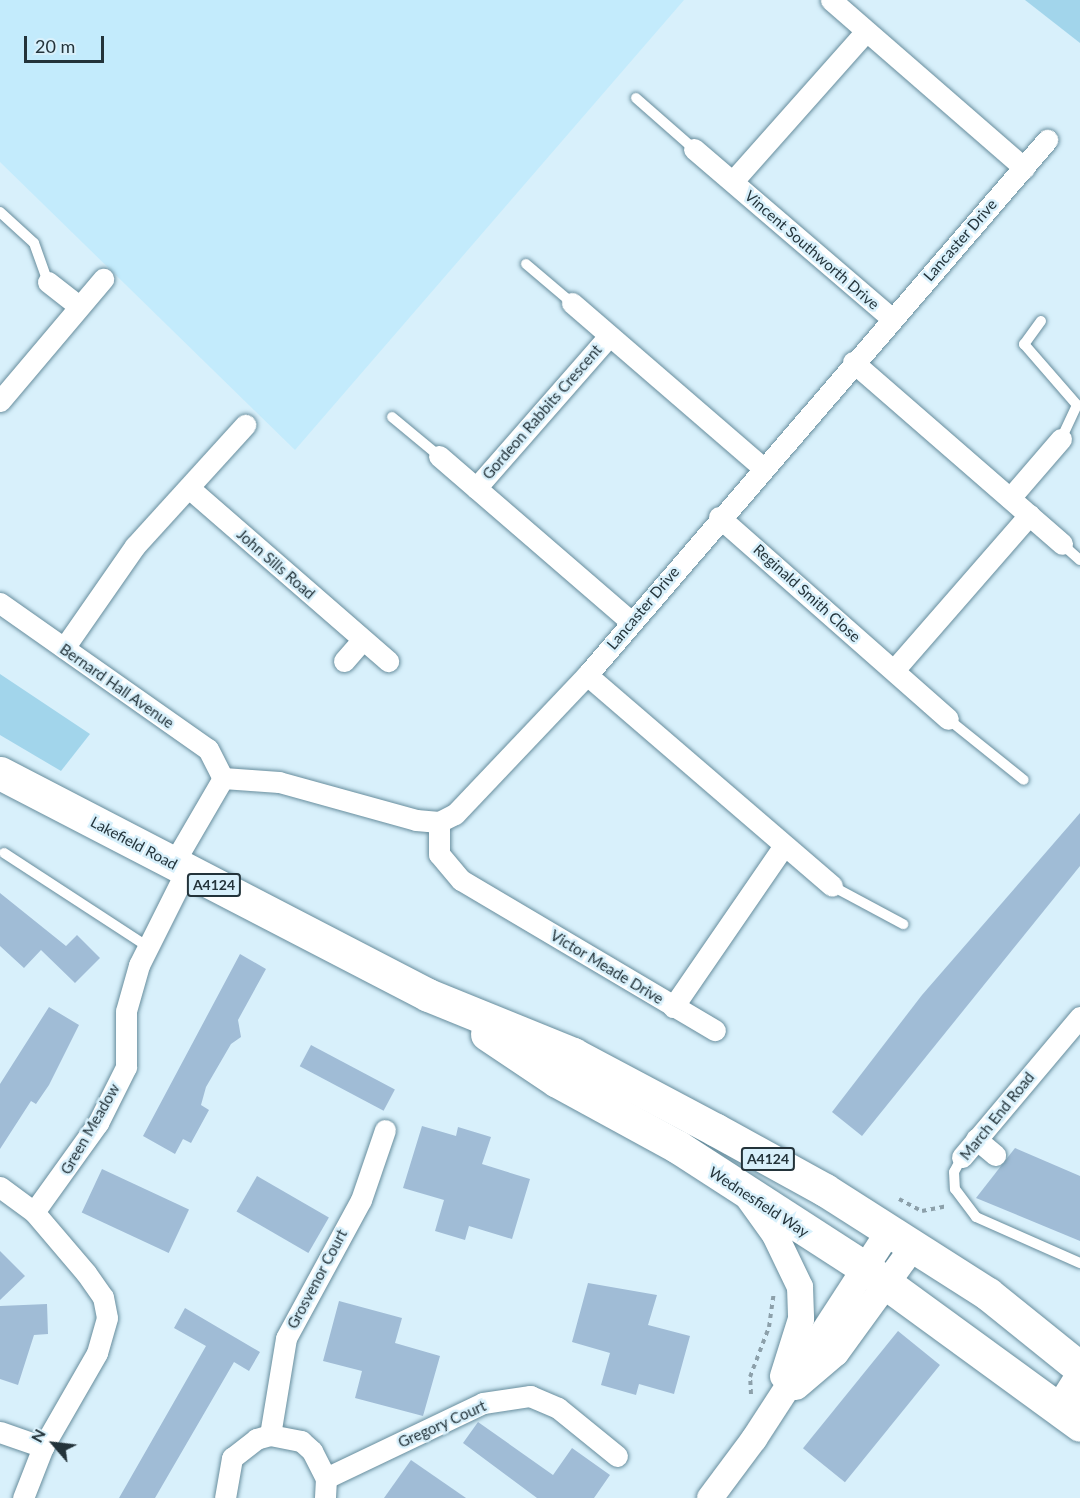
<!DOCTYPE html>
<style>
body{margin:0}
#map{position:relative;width:1080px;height:1498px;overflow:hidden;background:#d8f0fb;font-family:Lato,sans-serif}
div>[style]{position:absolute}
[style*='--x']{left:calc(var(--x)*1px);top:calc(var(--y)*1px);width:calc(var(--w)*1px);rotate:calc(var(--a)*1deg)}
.built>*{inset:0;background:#c3ebfc}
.green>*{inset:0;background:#a2d5eb}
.building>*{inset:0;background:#a0bcd6;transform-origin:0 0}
.path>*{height:4px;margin-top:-2px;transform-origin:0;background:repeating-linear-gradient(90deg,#8ca0aa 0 4.5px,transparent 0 9px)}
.roads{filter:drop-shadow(0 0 2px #678d9d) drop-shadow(0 0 2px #678d9d)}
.service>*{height:10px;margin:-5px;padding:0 5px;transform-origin:5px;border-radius:5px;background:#fff}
.minor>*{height:21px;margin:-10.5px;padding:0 10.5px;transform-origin:10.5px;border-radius:10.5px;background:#fff}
.tertiary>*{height:26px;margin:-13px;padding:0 13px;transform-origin:13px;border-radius:13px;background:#fff}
.secondary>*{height:30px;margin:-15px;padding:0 15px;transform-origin:15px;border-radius:15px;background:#fff}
.primary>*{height:33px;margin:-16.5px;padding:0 16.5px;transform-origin:16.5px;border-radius:16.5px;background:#fff}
span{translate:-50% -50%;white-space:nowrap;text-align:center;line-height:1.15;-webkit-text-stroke:5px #d8f0fb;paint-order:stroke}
.shield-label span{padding:2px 4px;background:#d8f0fb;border:2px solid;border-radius:4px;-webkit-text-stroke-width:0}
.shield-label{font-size:14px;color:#23333a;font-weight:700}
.street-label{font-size:15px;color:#23333a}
.north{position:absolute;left:24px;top:1414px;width:60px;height:60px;-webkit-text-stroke:4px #d8f0fb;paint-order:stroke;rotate:298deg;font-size:16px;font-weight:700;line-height:24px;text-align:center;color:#23333a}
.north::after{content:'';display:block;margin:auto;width:21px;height:27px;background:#23333a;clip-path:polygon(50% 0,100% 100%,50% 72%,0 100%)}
.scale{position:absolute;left:24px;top:36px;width:80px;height:27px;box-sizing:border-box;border:3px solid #23333a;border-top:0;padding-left:8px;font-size:18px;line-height:21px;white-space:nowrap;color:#23333a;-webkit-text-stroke:4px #d8f0fb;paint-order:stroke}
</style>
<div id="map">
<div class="built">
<i style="clip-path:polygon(0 0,684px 0,295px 450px,0 162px)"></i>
</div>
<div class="green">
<i style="clip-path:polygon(1025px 0,1080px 0,1080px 43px)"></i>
<i style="clip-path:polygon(0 674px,90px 734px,61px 771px,0 735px)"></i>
</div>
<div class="building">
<i style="clip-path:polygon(1080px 813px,1080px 866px,862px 1136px,832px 1112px,922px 995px)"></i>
<i style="clip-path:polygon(0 893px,66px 946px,77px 935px,100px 958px,75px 983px,41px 950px,24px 968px,0 946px)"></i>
<i style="clip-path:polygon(240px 954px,266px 969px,238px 1020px,241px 1037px,231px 1044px,206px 1087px,201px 1105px,209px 1110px,191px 1143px,183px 1139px,175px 1154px,143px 1136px)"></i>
<i style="clip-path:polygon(49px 1007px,79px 1025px,49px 1085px,36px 1104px,31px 1101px,0 1149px,0 1084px)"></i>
<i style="left:311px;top:1045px;width:95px;height:24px;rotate:28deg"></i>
<i style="clip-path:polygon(422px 1126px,456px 1136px,458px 1127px,491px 1137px,482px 1164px,530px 1179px,512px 1239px,469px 1226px,465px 1240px,435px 1231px,444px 1200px,403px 1188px)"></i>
<i style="clip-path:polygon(1015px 1148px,1080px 1176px,1080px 1241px,976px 1198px)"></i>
<i style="left:102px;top:1169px;width:96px;height:48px;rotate:25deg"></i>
<i style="left:257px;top:1176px;width:83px;height:41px;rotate:30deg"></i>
<i style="clip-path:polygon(0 1251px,25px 1276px,0 1300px)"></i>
<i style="clip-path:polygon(588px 1283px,657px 1295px,648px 1325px,690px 1336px,674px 1394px,639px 1384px,636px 1395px,601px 1385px,610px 1353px,572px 1342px)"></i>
<i style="clip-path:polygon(339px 1301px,402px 1318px,395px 1343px,440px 1356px,423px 1416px,355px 1398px,362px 1371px,323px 1361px)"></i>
<i style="clip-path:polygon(47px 1304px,48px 1334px,34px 1335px,18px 1385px,0 1379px,0 1306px)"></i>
<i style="clip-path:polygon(185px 1308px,260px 1352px,249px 1371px,234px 1362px,155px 1498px,119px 1498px,206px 1346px,174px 1328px)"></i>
<i style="left:898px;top:1331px;width:54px;height:151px;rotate:39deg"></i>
<i style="clip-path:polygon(478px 1422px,553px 1475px,572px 1448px,610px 1475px,594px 1498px,537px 1498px,463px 1443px)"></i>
<i style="clip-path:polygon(411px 1460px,466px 1498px,384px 1498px)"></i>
</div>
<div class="path">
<i style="--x:899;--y:1199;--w:26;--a:28"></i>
<i style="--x:922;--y:1211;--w:26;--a:-11"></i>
<i style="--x:751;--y:1394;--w:17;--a:-93"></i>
<i style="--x:750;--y:1377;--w:53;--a:-69.2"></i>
<i style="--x:769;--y:1327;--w:35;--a:-82"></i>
</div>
<div class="roads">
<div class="service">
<i style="--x:636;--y:98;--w:77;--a:41.3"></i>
<i style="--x:0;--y:212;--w:46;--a:42.4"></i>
<i style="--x:34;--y:243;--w:41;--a:70.3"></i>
<i style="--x:526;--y:264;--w:60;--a:40.3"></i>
<i style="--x:1041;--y:321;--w:29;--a:126"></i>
<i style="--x:1024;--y:344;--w:81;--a:49"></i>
<i style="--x:1077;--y:405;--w:38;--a:115"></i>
<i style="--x:392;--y:417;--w:61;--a:39.7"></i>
<i style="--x:1062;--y:544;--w:24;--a:42"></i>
<i style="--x:948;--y:719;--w:97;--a:38.8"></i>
<i style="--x:4;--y:853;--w:172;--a:33.1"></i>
<i style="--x:832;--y:886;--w:81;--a:28.2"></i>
<i style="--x:962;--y:1157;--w:17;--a:118"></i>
<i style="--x:954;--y:1172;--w:17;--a:87"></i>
<i style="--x:955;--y:1189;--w:35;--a:53"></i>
<i style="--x:976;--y:1217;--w:114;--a:23.9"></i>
</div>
<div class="minor">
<i style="--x:831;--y:0;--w:256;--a:41"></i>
<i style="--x:694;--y:149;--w:261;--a:40.6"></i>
<i style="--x:733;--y:181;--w:200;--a:-48.4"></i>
<i style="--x:48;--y:282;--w:39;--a:38"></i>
<i style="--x:572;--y:303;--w:251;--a:40.8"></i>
<i style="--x:853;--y:362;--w:277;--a:41"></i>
<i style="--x:0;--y:401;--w:160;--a:-49.8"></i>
<i style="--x:439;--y:456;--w:254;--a:40.8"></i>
<i style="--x:189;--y:488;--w:264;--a:41"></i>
<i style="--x:476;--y:488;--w:202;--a:-48.8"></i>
<i style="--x:1010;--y:498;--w:78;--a:-49.2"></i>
<i style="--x:719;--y:517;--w:305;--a:41.4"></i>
<i style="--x:0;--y:603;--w:254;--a:35.1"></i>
<i style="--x:208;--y:749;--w:33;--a:63"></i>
<i style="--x:64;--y:648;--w:124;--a:-55.2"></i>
<i style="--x:135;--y:546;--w:164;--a:-47.7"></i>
<i style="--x:344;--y:661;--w:28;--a:-49"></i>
<i style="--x:894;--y:670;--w:206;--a:-48.9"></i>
<i style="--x:587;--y:675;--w:323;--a:40.7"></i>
<i style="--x:439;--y:822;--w:32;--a:90"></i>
<i style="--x:439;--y:854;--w:34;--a:50"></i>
<i style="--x:461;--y:880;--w:295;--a:30.6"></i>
<i style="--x:173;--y:864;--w:99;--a:-59.8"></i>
<i style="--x:223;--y:778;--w:56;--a:4.1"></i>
<i style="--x:279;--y:782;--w:142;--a:15.5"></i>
<i style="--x:416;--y:820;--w:23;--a:5"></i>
<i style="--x:439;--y:822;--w:18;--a:-27"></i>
<i style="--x:455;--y:814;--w:192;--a:-46.5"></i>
<i style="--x:587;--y:675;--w:706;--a:-49.31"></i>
<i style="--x:673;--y:1007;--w:194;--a:-55.5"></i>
<i style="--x:976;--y:1139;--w:25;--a:40"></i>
<i style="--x:962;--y:1157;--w:183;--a:-49.9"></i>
<i style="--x:0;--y:1187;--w:42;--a:36.3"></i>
<i style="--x:34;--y:1212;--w:80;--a:49.6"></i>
<i style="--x:86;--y:1273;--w:29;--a:55"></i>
<i style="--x:103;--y:1297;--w:21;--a:79"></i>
<i style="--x:107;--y:1318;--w:36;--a:106"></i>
<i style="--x:97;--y:1353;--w:108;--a:119.9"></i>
<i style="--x:43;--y:1447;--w:55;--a:111.4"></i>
<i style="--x:34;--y:1212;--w:110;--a:-54.3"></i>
<i style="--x:98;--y:1123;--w:63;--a:-63.4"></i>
<i style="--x:126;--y:1067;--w:56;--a:-90"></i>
<i style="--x:126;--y:1011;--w:48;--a:-74.2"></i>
<i style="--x:139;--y:965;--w:105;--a:-63.4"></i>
<i style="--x:0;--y:1432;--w:46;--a:19.2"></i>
<i style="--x:270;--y:1435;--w:98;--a:-80.6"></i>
<i style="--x:286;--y:1338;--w:157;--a:-61.5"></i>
<i style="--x:361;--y:1200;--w:74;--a:-71.1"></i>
<i style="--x:326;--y:1478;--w:174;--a:-25.5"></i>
<i style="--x:483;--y:1403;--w:48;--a:-8.5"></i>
<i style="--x:530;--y:1396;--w:30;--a:23"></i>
<i style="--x:558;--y:1408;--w:76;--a:39.1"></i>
<i style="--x:225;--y:1498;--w:41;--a:-80.1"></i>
<i style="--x:232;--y:1458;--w:31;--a:-38"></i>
<i style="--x:256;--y:1439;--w:15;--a:-16"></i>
<i style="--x:270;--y:1435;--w:32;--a:11"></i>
<i style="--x:301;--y:1441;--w:15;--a:42"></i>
<i style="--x:312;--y:1451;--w:30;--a:63"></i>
<i style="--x:326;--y:1478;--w:20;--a:93"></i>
</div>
<div class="tertiary">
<i style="--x:747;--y:1196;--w:48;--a:54.3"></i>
<i style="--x:775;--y:1235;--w:58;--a:64.3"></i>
<i style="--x:800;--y:1287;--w:32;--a:88"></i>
<i style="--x:801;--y:1319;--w:60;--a:107.5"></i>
<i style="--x:796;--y:1387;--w:52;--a:-40.4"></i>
<i style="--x:836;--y:1353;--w:131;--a:-54"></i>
<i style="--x:710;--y:1498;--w:74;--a:-53.3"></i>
<i style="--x:754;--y:1439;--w:248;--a:-57"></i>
</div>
<div class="secondary">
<i style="--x:1060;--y:1409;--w:38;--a:-58"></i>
</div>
<div class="primary">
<i style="--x:0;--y:773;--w:482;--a:27.4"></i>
<i style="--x:428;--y:995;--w:157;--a:22.1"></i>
<i style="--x:573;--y:1054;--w:162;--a:28"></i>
<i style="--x:716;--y:1130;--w:124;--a:28.8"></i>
<i style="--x:825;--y:1190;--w:193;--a:32.5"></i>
<i style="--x:988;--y:1294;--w:118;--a:38.8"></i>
<i style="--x:487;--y:1034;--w:84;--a:33.9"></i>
<i style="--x:557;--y:1081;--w:138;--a:28.6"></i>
<i style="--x:678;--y:1147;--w:223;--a:32.9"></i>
<i style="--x:865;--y:1268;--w:266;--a:36.1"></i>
</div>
</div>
<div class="shield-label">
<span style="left:214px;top:885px">A4124</span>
<span style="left:768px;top:1159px">A4124</span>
</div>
<div class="street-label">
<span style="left:960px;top:240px;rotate:-49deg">Lancaster Drive</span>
<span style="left:812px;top:250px;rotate:41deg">Vincent Southworth Drive</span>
<span style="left:542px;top:412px;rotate:-49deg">Gordeon Rabbits Crescent</span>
<span style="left:276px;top:564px;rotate:41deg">John Sills Road</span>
<span style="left:807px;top:593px;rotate:42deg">Reginald Smith Close</span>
<span style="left:643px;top:608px;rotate:-50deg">Lancaster Drive</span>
<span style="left:117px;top:686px;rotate:35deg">Bernard Hall Avenue</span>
<span style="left:134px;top:843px;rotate:28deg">Lakefield Road</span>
<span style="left:607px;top:967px;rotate:31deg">Victor Meade Drive</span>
<span style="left:997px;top:1116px;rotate:-51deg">March End Road</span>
<span style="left:90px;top:1129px;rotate:-60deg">Green Meadow</span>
<span style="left:759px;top:1202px;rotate:33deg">Wednesfield Way</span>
<span style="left:317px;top:1279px;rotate:-62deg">Grosvenor Court</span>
<span style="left:442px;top:1424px;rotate:-24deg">Gregory Court</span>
</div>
<div class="north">N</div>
<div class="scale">20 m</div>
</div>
